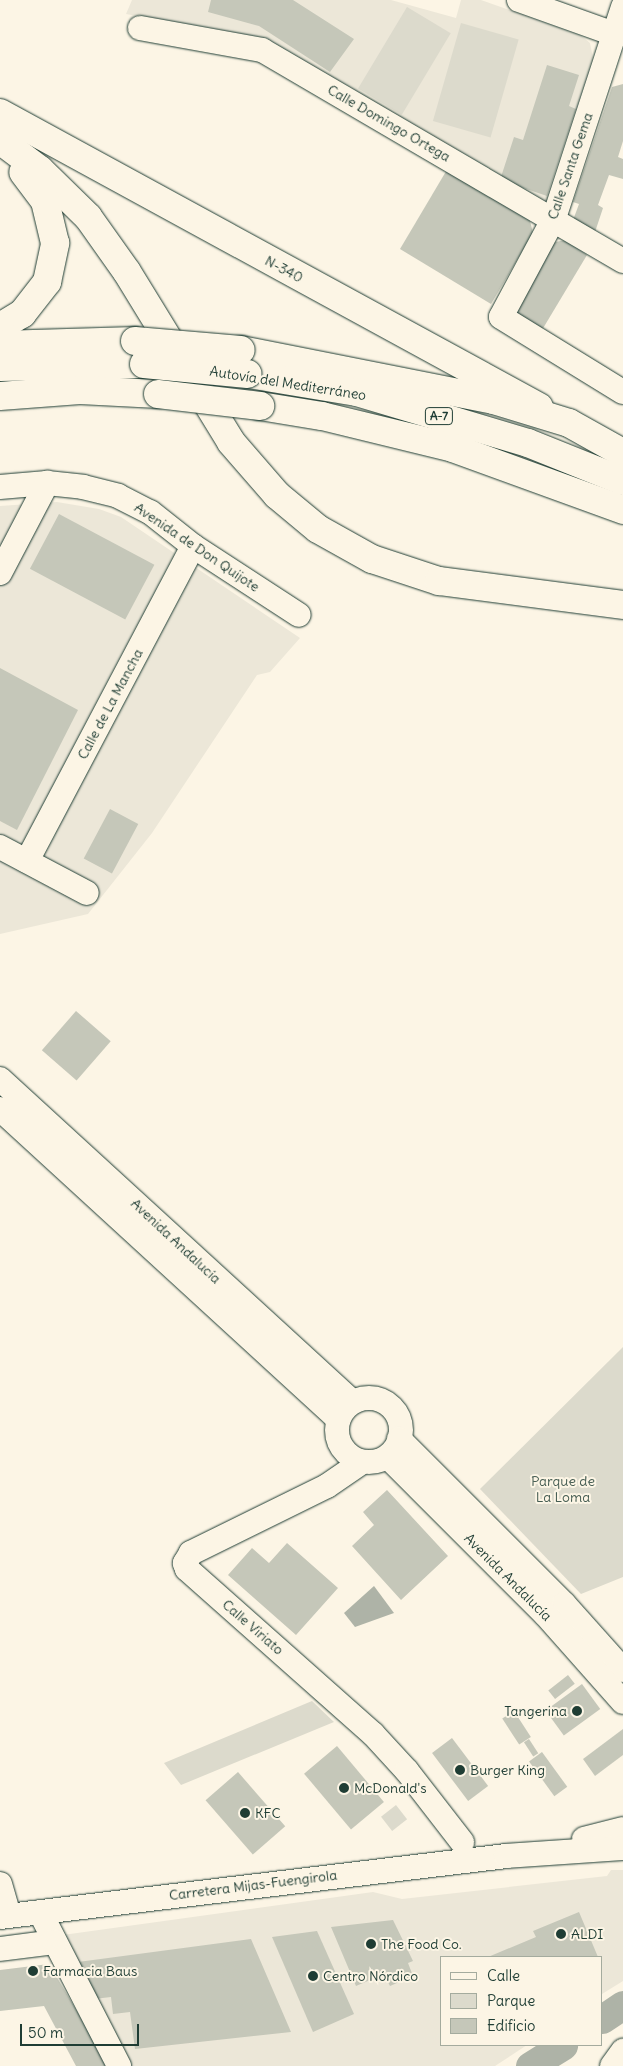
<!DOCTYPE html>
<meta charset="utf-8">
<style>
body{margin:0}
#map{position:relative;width:623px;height:2066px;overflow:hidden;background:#fcf5e5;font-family:Delius,sans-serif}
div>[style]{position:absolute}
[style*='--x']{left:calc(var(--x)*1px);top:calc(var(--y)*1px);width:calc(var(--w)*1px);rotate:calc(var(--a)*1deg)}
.built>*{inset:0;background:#ece7d8}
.green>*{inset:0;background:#dcdacc;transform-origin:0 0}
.water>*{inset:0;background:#aeb3a7}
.river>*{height:29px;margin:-14.5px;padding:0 14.5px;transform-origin:14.5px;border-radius:14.5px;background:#aeb3a7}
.building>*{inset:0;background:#c5c7b9;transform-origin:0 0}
.roads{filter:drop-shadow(0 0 1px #1f3d34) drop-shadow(0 0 1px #1f3d34)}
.minor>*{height:24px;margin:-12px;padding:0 12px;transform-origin:12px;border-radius:12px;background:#fcf5e5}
.minor>.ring{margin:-12px;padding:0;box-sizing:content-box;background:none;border:24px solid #fcf5e5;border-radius:50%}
.major>*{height:28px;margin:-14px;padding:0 14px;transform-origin:14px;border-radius:14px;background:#fcf5e5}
.highway>*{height:28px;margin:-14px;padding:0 14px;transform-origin:14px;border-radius:14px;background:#fcf5e5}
.bridges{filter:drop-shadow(0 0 1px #1f3d34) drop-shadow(0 0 1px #1f3d34)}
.highway-bridge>*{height:28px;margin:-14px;padding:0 14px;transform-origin:14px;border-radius:14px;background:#fcf5e5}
.dots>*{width:14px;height:14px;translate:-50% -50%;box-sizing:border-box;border:2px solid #fcf5e5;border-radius:50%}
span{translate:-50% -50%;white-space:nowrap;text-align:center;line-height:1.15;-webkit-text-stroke:4px #fcf5e5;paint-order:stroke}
.shield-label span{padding:1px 4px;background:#fcf5e5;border:1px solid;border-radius:4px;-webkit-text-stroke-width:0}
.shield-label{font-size:12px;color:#1f3d34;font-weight:700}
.street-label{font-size:14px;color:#1f3d34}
.park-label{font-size:14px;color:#455c52}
.poi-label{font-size:14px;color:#1f3d34}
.right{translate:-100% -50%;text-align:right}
.left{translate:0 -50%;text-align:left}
.legend{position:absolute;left:440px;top:1956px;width:162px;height:90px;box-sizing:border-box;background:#fcf5e5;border:1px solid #a4ab9e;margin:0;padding:6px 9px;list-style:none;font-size:15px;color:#1f3d34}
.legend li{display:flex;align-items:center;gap:10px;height:25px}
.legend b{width:25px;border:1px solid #a4ab9e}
.scale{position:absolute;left:20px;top:2024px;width:119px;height:22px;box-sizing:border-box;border:2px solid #1f3d34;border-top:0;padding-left:6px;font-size:15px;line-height:18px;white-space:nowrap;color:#1f3d34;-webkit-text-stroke:4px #fcf5e5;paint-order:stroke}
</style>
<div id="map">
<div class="built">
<i style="clip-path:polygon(132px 0,391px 0,456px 18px,461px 0,481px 0,580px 35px,590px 43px,595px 68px,546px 203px,265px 39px,126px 14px)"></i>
<i style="clip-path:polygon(57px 502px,99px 509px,121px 517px,300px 638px,270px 672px,257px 675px,152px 833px,88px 914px,0 934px,0 506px)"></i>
<i style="clip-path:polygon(611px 1870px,623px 1870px,623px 1981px,602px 1994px,602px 1957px,442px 1957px,442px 2045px,527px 2045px,495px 2066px,111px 2066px,41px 1938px,373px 1892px,402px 1899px,607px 1876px)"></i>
</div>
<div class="green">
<i style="left:407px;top:7px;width:51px;height:95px;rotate:31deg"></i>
<i style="left:461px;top:23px;width:60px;height:102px;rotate:16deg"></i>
<i style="clip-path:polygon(623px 1347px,623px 1577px,581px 1594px,480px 1489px)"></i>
<i style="clip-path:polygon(312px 1701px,334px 1722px,181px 1785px,164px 1763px)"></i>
<i style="left:396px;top:1805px;width:18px;height:19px;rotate:52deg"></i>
</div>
<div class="water">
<i style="clip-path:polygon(374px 1586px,394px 1613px,355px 1627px,344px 1613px)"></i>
</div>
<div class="river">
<i style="--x:602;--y:2019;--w:25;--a:-34"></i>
<i style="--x:530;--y:2066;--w:39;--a:-32"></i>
</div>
<div class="building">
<i style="clip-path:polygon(211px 0,293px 0,354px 39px,330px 72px,259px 26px,208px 12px)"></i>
<i style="clip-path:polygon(547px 65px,579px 75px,569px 106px,576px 109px,547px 196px,500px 180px,514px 137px,523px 140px)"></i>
<i style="clip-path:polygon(623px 84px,623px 141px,618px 157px,623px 159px,623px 179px,609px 175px,598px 205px,603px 208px,595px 232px,572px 223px,579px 204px,573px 202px,612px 87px)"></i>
<i style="clip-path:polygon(448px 168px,529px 217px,533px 233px,491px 304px,400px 249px)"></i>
<i style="clip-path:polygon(566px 240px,587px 255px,539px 335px,513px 310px,555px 242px)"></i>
<i style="left:59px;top:514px;width:108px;height:62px;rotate:28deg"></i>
<i style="clip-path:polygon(0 668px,78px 710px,17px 830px,0 821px)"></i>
<i style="left:110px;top:809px;width:32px;height:56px;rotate:28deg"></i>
<i style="left:76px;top:1011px;width:46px;height:52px;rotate:41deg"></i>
<i style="clip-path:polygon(387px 1490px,448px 1556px,401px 1600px,352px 1546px,374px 1525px,363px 1512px)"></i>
<i style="clip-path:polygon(287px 1543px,338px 1588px,296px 1635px,228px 1575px,252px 1548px,269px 1563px)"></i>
<i style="left:568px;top:1675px;width:11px;height:25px;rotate:52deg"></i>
<i style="left:582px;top:1684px;width:31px;height:45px;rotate:54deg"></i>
<i style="left:514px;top:1711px;width:31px;height:14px;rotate:57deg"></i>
<i style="clip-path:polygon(623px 1729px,623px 1755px,595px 1776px,583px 1759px)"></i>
<i style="left:452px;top:1738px;width:60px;height:25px;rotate:53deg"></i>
<i style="left:529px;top:1739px;width:17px;height:6px;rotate:57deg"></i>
<i style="left:337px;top:1746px;width:73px;height:43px;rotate:50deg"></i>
<i style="left:542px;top:1752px;width:43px;height:16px;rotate:54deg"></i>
<i style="left:238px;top:1772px;width:72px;height:43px;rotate:49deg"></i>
<i style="clip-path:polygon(579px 1912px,598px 1957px,488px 1957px,536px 1937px,533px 1931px)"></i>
<i style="clip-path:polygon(393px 1920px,413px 1961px,408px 1963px,413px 1976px,390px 1986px,384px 1974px,356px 1986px,331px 1927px)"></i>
<i style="clip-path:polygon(317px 1931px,354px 2014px,313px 2032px,272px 1937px)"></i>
<i style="clip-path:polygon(251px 1939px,291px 2032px,135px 2049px,130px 2012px,113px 2014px,111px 1997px,94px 1999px,78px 1962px)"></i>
<i style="clip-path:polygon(49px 1964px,87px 2028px,106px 2066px,76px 2066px,44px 2006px,0 2011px,0 1970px)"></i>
</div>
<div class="roads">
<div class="minor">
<i style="--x:519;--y:0;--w:101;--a:19.7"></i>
<i style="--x:623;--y:7;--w:222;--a:108.1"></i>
<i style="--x:554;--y:218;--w:112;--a:118.2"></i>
<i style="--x:501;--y:317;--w:143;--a:31.6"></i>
<i style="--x:140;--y:28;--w:124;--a:10.2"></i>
<i style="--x:262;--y:50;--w:418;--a:30.3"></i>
<i style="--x:0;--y:487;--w:47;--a:-4.9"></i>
<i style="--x:47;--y:483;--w:36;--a:6"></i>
<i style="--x:83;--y:487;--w:36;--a:14"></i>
<i style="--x:118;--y:496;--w:36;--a:27"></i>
<i style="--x:150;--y:512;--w:55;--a:38.3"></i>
<i style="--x:193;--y:546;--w:126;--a:33.1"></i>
<i style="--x:0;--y:573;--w:102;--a:-62.4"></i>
<i style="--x:0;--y:847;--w:98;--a:27.9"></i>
<i style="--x:27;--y:861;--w:356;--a:-62.2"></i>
<i style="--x:0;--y:1079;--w:478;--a:42.5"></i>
<i style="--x:0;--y:1109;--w:459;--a:42.5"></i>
<i class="ring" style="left:337px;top:1398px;width:40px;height:40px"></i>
<i style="--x:399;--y:1439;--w:233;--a:45"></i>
<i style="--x:564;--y:1604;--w:89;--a:48.2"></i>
<i style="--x:388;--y:1457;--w:223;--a:45"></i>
<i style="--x:546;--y:1615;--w:116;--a:48.5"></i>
<i style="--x:362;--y:1462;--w:42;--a:145.6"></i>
<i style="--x:327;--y:1486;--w:152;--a:153.8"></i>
<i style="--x:191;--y:1553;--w:12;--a:121"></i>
<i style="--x:185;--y:1563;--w:6;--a:72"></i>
<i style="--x:187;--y:1569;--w:249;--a:41.6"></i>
<i style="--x:373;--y:1734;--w:50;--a:47.4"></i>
<i style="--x:407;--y:1771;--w:90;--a:52.2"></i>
<i style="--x:584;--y:1839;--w:40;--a:-14.4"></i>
<i style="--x:0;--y:1884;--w:33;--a:74"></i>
<i style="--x:40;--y:1912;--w:173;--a:62.8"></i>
<i style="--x:0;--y:1917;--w:510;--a:-6.87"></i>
<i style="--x:506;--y:1856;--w:117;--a:-3.9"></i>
<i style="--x:0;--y:1949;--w:55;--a:-7.3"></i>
<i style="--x:612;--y:2066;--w:19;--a:-54"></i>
</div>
<div class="major">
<i style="--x:0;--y:113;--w:614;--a:28.61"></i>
</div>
<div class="highway">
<i style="--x:0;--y:140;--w:50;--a:36.9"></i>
<i style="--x:40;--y:170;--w:67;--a:44.4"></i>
<i style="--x:88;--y:217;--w:67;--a:54.7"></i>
<i style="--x:127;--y:272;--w:199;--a:58.5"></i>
<i style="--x:231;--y:442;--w:70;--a:49"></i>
<i style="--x:277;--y:495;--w:53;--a:39.7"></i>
<i style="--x:318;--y:529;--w:62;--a:29.1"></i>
<i style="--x:372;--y:559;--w:71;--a:18.2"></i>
<i style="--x:439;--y:581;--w:186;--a:7.4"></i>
<i style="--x:0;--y:327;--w:26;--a:-31"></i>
<i style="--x:22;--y:314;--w:41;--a:-52"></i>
<i style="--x:47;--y:282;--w:40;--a:-78"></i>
<i style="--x:55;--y:243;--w:43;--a:-103.4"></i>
<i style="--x:45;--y:201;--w:36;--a:-127"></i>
<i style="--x:0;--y:345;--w:135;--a:-1.7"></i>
<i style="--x:241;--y:350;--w:258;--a:11.2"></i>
<i style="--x:494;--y:400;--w:78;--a:17"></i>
<i style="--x:569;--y:423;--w:62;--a:29.1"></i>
<i style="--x:0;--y:367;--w:144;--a:-1.2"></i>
<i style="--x:248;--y:374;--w:110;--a:9.4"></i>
<i style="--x:357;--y:392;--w:178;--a:16.6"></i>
<i style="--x:528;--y:443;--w:102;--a:21.8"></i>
<i style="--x:0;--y:396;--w:80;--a:-4.3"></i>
<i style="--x:80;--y:390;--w:78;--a:2.9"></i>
<i style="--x:260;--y:406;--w:63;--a:9.2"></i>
<i style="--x:322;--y:416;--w:135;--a:13.7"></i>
<i style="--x:453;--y:448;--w:181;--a:20"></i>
</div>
</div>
<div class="bridges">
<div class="highway-bridge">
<i style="--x:135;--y:341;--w:106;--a:4.9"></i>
<i style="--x:144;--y:364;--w:104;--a:5.5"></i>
<i style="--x:158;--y:394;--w:103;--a:6.7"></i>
</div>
</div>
<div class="dots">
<i style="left:577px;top:1711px;background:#1f3d34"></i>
<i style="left:460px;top:1770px;background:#1f3d34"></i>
<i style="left:344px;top:1788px;background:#1f3d34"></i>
<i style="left:245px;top:1813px;background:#1f3d34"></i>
<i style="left:561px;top:1934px;background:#1f3d34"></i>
<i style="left:371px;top:1944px;background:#1f3d34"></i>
<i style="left:33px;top:1971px;background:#1f3d34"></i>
<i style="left:313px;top:1976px;background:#1f3d34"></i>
</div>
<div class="shield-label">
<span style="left:439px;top:416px">A-7</span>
</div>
<div class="street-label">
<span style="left:389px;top:123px;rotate:30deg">Calle Domingo Ortega</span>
<span style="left:570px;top:166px;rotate:-71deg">Calle Santa Gema</span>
<span style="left:284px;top:269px;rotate:28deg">N-340</span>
<span style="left:288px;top:383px;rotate:9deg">Autovía del Mediterráneo</span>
<span style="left:197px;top:547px;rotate:34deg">Avenida de Don Quijote</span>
<span style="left:110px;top:704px;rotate:-62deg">Calle de La Mancha</span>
<span style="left:176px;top:1241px;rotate:43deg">Avenida Andalucía</span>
<span style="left:508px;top:1577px;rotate:45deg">Avenida Andalucía</span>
<span style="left:253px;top:1627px;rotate:41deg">Calle Viriato</span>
<span style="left:253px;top:1885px;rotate:-7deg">Carretera Mijas-Fuengirola</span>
</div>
<div class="park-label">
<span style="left:563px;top:1489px">Parque de<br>La Loma</span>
</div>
<div class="poi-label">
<span class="right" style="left:567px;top:1711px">Tangerina</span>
<span class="left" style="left:470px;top:1770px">Burger King</span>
<span class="left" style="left:354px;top:1788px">McDonald's</span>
<span class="left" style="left:255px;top:1813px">KFC</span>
<span class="left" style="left:571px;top:1934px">ALDI</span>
<span class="left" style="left:381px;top:1944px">The Food Co.</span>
<span class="left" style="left:43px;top:1971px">Farmacia Baus</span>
<span class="left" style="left:323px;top:1976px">Centro Nórdico</span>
</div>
<ul class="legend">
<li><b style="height:6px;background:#fcf5e5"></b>Calle</li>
<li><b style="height:14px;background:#dcdacc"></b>Parque</li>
<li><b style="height:14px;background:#c5c7b9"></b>Edificio</li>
</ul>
<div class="scale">50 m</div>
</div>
